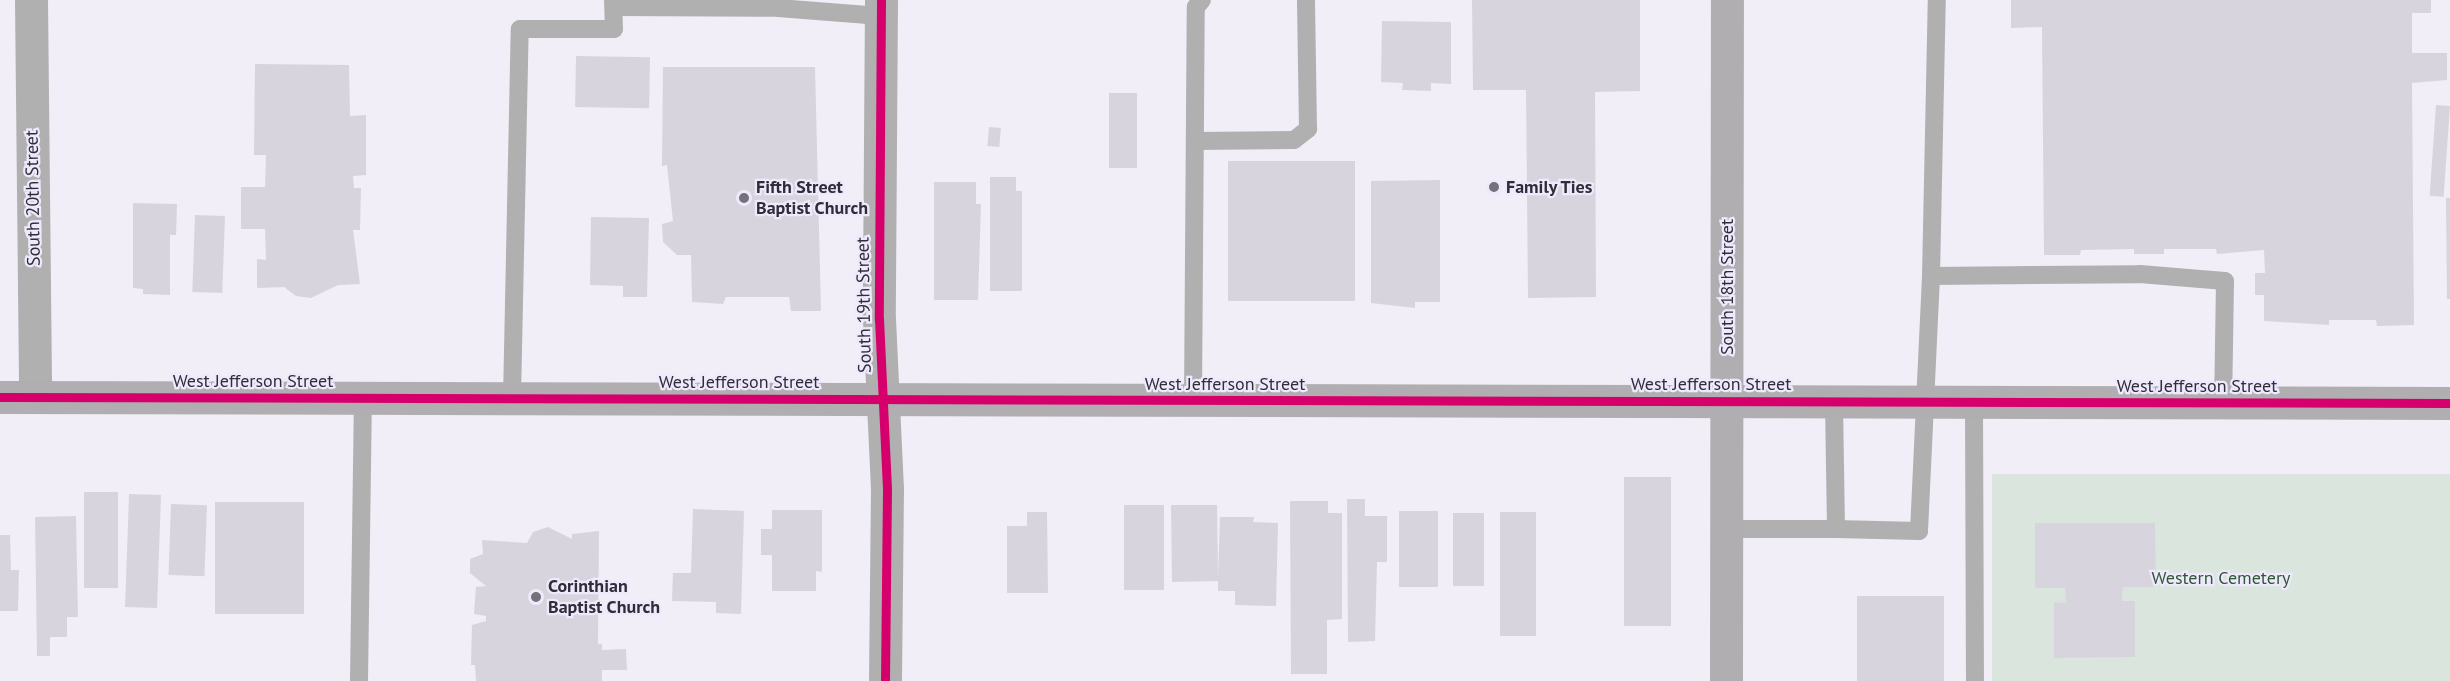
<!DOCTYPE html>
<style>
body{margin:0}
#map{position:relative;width:2450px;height:681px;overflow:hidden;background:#f1eef8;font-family:"PT Sans",sans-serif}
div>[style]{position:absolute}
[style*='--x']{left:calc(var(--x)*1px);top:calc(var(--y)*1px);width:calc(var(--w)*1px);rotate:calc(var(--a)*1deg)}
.green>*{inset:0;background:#dae5de;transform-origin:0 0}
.building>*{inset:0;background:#d8d4dd;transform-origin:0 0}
.lane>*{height:18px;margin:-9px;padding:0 9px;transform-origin:9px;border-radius:9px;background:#b1b0b0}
.street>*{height:33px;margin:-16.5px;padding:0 16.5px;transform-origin:16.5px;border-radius:16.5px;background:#b1b0b0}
.secondary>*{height:33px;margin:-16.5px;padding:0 16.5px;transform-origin:16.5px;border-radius:16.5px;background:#b1aeb1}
.cycleway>*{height:9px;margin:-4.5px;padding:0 4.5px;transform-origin:4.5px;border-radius:4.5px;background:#d6006c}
.dots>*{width:16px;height:16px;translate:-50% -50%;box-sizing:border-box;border:3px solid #efe9fd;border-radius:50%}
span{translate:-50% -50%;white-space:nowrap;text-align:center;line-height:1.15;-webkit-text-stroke:4.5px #efe9fd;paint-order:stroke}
.poi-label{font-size:18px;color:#302d36;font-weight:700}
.left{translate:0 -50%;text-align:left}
.street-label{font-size:18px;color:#302d36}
.park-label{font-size:18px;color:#2e5732}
</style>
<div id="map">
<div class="green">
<i style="left:1992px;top:474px;width:458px;height:207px"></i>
</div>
<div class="building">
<i style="clip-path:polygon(1472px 0,1640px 0,1640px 91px,1595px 92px,1596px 297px,1528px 298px,1526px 90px,1473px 90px)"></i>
<i style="clip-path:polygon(2011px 0,2431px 0,2431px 13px,2412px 13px,2412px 53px,2447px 53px,2447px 80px,2412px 83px,2414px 325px,2377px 326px,2376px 320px,2329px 320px,2329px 325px,2264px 321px,2264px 295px,2255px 295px,2255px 273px,2265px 273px,2264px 250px,2217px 254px,2216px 249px,2164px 249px,2164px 254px,2134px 254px,2134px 249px,2081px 250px,2080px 255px,2044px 255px,2042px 27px,2011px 28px)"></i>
<i style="clip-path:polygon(1382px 21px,1451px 22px,1451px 84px,1431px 83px,1431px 91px,1402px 90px,1403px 83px,1381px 82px)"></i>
<i style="left:576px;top:56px;width:74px;height:51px;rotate:1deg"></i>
<i style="clip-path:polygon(255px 64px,349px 65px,350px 116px,366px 115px,366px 175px,353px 176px,354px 188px,361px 188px,360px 230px,353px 230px,360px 284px,338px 285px,311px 298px,296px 296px,284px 287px,257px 288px,257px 259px,266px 260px,265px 229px,241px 229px,241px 187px,265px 187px,266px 155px,254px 155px)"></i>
<i style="clip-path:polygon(663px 67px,815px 67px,821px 311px,791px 311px,789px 297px,726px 297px,723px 304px,692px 302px,691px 255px,677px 255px,663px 242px,662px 224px,673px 221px,667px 165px,662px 166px)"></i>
<i style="left:1109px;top:93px;width:28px;height:75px"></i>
<i style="left:2436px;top:105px;width:14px;height:91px;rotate:4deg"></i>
<i style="left:989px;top:127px;width:12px;height:19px;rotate:5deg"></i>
<i style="left:1355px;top:161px;width:140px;height:127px;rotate:90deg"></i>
<i style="clip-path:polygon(990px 177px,1016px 177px,1016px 191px,1022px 191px,1022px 291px,990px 291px)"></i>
<i style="clip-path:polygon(1440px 180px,1440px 302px,1415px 302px,1415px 308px,1371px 303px,1371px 181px)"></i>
<i style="clip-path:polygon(934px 182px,976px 182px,976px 204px,981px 204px,978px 300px,934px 300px)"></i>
<i style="clip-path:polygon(2446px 198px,2450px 198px,2450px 299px,2447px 299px)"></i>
<i style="clip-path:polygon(133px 203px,177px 204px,176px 235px,170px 235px,170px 295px,143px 294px,143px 289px,133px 288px)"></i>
<i style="left:195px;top:215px;width:30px;height:77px;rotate:2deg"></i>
<i style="clip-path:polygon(591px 217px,649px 218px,647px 297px,623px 297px,623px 286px,590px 285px)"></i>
<i style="left:1671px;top:477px;width:149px;height:47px;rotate:90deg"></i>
<i style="left:84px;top:492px;width:34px;height:96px"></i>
<i style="left:129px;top:494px;width:32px;height:113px;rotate:2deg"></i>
<i style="clip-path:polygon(1347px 499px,1365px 499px,1365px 516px,1387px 516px,1387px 562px,1377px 562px,1375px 641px,1348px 642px)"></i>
<i style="clip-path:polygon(1290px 501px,1328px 501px,1328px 513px,1342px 513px,1342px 619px,1327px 620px,1327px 674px,1291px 674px)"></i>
<i style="left:215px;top:502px;width:89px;height:112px"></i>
<i style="left:171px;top:504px;width:36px;height:71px;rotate:2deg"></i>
<i style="left:1124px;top:505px;width:40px;height:85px"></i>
<i style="clip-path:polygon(1171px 505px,1217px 505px,1218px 577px,1220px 517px,1254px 517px,1253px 522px,1278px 523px,1276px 606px,1235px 605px,1235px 591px,1218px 591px,1218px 581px,1172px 582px)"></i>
<i style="clip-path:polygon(693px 509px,744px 511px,741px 614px,716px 613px,716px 602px,672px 601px,673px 573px,691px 573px)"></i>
<i style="clip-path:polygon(772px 510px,822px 510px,822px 572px,816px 571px,816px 591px,772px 591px,772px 555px,761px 555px,761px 529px,772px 529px)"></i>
<i style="left:1399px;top:511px;width:39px;height:76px"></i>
<i style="clip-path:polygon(1027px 512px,1047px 512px,1048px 593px,1007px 593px,1007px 526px,1027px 526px)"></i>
<i style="left:1500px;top:512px;width:36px;height:124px"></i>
<i style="left:1453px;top:513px;width:31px;height:73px"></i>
<i style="clip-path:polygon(76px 516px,78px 617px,67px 617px,67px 637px,50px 637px,50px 656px,37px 656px,35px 517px)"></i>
<i style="clip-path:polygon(2035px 523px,2155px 523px,2156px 587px,2123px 587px,2122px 601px,2135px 601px,2135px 657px,2054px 658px,2054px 602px,2066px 603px,2065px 588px,2035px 588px)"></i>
<i style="clip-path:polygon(548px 527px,572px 539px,572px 534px,599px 531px,598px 644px,602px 644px,602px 650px,626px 649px,627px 670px,602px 670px,602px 681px,476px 681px,475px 665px,471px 665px,472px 625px,486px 621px,486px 616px,474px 614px,476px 587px,486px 586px,470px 573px,470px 559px,483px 554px,482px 540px,527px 543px,533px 532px)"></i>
<i style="clip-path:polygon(0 535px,10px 535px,11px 570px,19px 570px,18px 611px,0 611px)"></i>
<i style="left:1857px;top:596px;width:87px;height:85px"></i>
</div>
<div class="lane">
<i style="--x:614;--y:7;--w:164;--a:0.3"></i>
<i style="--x:778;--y:8;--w:103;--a:4.4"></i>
<i style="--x:1195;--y:141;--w:99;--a:-0.6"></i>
<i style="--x:1294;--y:140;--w:18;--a:-38"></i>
<i style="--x:1308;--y:129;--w:129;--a:-90.9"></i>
<i style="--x:1931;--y:276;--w:209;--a:-0.5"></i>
<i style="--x:2140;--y:274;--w:85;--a:4.7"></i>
<i style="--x:2225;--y:281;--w:122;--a:90.9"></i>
<i style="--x:512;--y:398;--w:369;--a:-88.8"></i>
<i style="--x:520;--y:29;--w:94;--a:0"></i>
<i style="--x:614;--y:29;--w:29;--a:-92"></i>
<i style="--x:1193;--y:400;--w:393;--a:-89.6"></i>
<i style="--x:1196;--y:7;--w:9;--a:-49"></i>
<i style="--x:1834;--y:402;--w:127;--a:89.1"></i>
<i style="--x:1836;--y:529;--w:83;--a:1.4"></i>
<i style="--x:1919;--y:531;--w:255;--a:-87.3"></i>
<i style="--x:1931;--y:276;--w:276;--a:-88.8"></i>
<i style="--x:1974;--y:402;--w:279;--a:89.8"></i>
<i style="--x:1726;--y:529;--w:110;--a:0"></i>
<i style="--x:359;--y:681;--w:284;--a:-89.2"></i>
</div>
<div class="street">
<i style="--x:31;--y:0;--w:397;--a:89.4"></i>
<i style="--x:881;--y:0;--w:319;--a:90.4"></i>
<i style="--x:879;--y:319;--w:170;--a:87.3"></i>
<i style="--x:887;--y:489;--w:192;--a:90.6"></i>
</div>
<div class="secondary">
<i style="--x:0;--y:397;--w:2450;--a:0.14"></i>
<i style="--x:1726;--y:681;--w:681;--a:-89.92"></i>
</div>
<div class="cycleway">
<i style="--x:881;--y:0;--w:319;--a:90.4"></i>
<i style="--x:879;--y:319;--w:170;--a:87.3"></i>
<i style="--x:887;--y:489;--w:192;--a:90.6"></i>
<i style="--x:0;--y:397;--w:2450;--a:0.14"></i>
</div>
<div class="dots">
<i style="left:1494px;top:187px;background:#74717a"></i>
<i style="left:744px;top:198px;background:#74717a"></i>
<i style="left:536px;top:597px;background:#74717a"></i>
</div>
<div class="poi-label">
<span class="left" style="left:1506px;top:187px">Family Ties</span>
<span class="left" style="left:756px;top:198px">Fifth Street<br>Baptist Church</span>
<span class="left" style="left:548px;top:597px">Corinthian<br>Baptist Church</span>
</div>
<div class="street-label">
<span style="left:33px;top:198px;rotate:-91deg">South 20th Street</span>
<span style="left:1727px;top:287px;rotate:-90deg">South 18th Street</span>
<span style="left:864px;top:305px;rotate:-91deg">South 19th Street</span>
<span style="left:253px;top:381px">West Jefferson Street</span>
<span style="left:739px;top:382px">West Jefferson Street</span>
<span style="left:1225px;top:384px">West Jefferson Street</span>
<span style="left:1711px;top:384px">West Jefferson Street</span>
<span style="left:2197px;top:386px">West Jefferson Street</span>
</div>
<div class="park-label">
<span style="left:2221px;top:578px">Western Cemetery</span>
</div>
</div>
